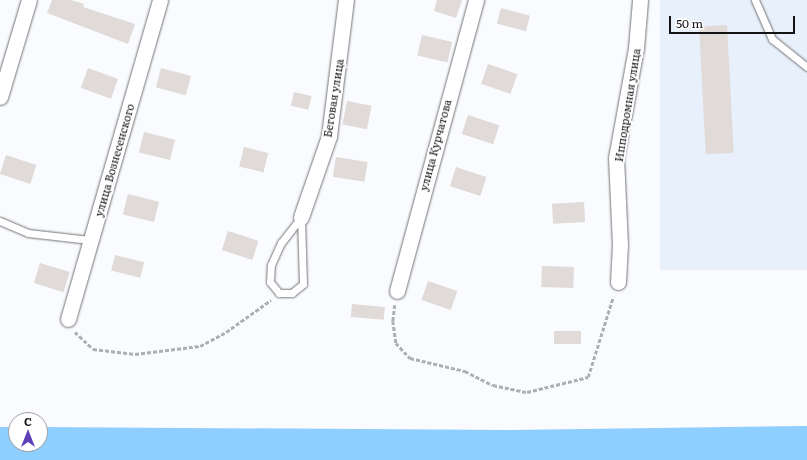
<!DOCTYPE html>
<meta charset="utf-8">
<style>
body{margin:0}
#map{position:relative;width:807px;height:460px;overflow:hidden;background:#fafbfe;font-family:Literata,serif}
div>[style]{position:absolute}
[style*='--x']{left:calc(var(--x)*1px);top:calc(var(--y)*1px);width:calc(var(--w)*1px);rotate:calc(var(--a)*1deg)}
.built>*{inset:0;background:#e8f0fb;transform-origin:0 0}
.water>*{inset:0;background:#8fcfff}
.building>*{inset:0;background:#e0dad8;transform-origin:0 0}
.path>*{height:2.5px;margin-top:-1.25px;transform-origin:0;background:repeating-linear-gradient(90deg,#aeafb2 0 4px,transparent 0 6px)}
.roads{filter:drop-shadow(0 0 1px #727478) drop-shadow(0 0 1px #727478)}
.service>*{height:7px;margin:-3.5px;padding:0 3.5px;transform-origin:3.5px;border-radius:3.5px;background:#fff}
.minor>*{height:15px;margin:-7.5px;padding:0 7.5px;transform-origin:7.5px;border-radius:7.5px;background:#fff}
span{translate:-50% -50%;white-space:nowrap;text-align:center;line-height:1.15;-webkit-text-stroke:4px #fff;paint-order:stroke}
.street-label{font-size:11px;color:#121315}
.north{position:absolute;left:8px;top:412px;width:40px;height:40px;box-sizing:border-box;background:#fff;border:1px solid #a0a1a1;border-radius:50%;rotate:0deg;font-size:11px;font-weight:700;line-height:16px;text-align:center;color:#121315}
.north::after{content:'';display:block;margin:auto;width:14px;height:18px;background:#5e3fb7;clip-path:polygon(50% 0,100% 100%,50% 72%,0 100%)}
.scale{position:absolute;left:669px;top:16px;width:126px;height:18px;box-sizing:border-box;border:2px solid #121315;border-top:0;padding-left:5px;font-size:12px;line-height:14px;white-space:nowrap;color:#121315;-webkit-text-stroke:3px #fff;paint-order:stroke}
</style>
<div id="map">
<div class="built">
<i style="left:660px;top:0;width:147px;height:270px"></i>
</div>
<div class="water">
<i style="clip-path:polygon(807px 426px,807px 460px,0 460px,0 427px,16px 427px,16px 444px,40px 444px,40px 427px,510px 430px)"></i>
</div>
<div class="building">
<i style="clip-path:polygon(52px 0,71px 0,84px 4px,83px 7px,135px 24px,128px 44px,47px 13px)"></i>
<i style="clip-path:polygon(437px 0,462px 0,456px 18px,434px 11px)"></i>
<i style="left:501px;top:8px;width:30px;height:16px;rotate:15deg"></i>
<i style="left:727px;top:25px;width:128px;height:28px;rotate:87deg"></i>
<i style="left:422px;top:35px;width:31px;height:21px;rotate:13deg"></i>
<i style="left:488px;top:64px;width:31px;height:21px;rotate:19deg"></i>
<i style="left:88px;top:68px;width:32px;height:21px;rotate:20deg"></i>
<i style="left:161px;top:68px;width:31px;height:20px;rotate:15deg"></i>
<i style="left:294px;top:92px;width:18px;height:14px;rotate:13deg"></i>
<i style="left:347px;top:101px;width:25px;height:24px;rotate:11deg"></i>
<i style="left:468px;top:115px;width:33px;height:20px;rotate:18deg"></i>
<i style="left:144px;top:132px;width:32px;height:21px;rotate:14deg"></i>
<i style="left:244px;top:147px;width:25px;height:20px;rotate:14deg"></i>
<i style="left:6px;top:155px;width:32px;height:20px;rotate:18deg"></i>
<i style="left:336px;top:157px;width:32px;height:20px;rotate:9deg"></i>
<i style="left:456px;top:167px;width:32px;height:20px;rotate:18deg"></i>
<i style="left:128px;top:194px;width:32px;height:21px;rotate:14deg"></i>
<i style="left:584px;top:202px;width:20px;height:32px;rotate:87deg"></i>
<i style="left:228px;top:231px;width:32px;height:20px;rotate:18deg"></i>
<i style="left:115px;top:255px;width:30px;height:16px;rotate:14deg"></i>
<i style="left:40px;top:263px;width:31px;height:21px;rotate:17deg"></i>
<i style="left:542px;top:266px;width:32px;height:21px;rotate:2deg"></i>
<i style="left:428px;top:281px;width:31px;height:20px;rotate:19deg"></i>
<i style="left:352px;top:304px;width:33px;height:13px;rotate:5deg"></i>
<i style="left:581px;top:331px;width:13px;height:27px;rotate:90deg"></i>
</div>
<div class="path">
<i style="--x:395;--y:305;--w:16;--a:97"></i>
<i style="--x:393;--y:321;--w:22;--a:82"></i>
<i style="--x:396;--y:343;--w:21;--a:47"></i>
<i style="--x:410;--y:358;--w:57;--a:13.3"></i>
<i style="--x:465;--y:371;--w:31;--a:27"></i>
<i style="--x:493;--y:385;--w:35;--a:12"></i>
<i style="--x:527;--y:392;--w:63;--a:-13.8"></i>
<i style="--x:588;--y:377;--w:84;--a:-72.6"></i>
<i style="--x:75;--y:332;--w:25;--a:43"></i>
<i style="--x:93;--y:349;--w:42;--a:6.8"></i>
<i style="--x:135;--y:354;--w:65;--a:-7"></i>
<i style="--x:200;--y:346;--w:30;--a:-28"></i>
<i style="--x:226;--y:332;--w:55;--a:-35.4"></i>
</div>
<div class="roads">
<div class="service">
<i style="--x:755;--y:0;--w:43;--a:66.4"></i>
<i style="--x:772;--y:39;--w:45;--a:38.7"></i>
<i style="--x:301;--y:217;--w:67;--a:88.3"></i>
<i style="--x:303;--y:284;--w:14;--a:141"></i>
<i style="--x:292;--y:293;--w:13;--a:180"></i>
<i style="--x:279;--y:293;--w:14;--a:-129"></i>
<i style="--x:270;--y:282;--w:17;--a:-87"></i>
<i style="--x:271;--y:265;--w:24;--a:-66"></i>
<i style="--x:281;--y:243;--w:33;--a:-52"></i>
<i style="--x:0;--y:221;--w:30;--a:23"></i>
<i style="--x:28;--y:233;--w:62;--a:6.4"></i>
</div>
<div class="minor">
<i style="--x:0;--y:97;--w:101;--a:-73.4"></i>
<i style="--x:301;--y:217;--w:86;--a:-70.9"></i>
<i style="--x:329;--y:136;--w:137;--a:-82.9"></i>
<i style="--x:618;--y:282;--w:37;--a:-87"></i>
<i style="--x:620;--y:245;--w:87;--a:-92.6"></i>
<i style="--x:616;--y:158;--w:112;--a:-79.7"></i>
<i style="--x:636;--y:48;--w:48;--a:-85.2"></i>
<i style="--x:397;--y:291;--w:302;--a:-74.8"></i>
<i style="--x:68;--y:319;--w:332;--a:-73.9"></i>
</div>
</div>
<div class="street-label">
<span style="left:333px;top:98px;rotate:-81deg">Беговая улица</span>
<span style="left:627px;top:105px;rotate:-81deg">Ипподромная улица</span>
<span style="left:435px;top:145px;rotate:-75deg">улица Курчатова</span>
<span style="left:114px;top:160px;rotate:-74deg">улица Вознесенского</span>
</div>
<div class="north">С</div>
<div class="scale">50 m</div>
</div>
